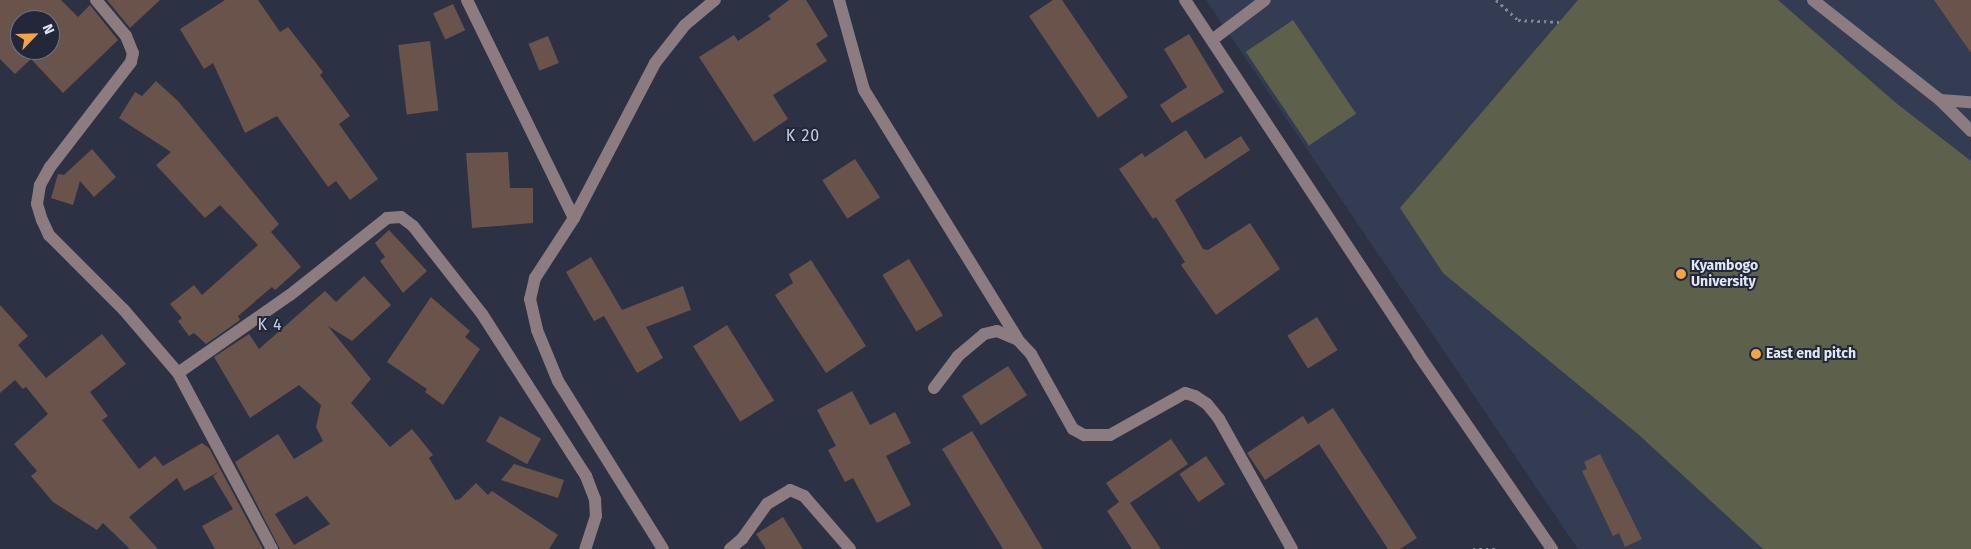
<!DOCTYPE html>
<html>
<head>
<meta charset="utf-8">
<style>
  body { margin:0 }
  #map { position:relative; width:1971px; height:549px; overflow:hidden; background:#2c3244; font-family:"Fira Sans",sans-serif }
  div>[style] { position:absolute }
  .built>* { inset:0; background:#343c54 }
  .green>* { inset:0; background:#5d604a; transform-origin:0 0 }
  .building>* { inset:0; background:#6a534b; transform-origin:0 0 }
  .path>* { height:3px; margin-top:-1.5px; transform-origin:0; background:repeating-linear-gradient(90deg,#818695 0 2.5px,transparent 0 6.5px) }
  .minor>* { height:12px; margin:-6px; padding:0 6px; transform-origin:6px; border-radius:6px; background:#8c7b7f }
  .dots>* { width:14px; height:14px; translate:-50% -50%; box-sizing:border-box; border:2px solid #22283a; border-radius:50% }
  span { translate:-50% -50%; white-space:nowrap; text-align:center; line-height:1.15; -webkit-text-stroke:4px #22283a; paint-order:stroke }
  .poi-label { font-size:14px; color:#e2e6f2; font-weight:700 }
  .left { translate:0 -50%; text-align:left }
  .quarter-label { font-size:16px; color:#c6cfe6; letter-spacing:1px }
  .north { position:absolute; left:10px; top:10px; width:50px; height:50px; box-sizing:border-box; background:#22283a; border:1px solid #6f7484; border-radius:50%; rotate:66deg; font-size:14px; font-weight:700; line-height:20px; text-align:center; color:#e2e6f2 }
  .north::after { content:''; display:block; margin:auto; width:18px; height:22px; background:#f7a149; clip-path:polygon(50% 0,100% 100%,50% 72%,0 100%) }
</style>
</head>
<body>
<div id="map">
  <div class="built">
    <div style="clip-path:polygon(1206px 0,1971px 0,1971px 549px,1578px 549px)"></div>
  </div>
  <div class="green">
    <div style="clip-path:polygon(1578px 0,1778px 0,1896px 103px,1971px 161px,1971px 549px,1763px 549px,1638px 434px,1443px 273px,1400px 208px)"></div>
    <div style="left:1293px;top:20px;width:113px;height:57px;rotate:56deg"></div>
  </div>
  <div class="building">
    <div style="clip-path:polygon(evenodd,0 0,61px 0,78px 17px,90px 5px,118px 40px,63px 93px,31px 59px,15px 74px,0 59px,0 0,20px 20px,50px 20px,50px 50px,20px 50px,20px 20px)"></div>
    <div style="clip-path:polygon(107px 0,160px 0,130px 28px)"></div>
    <div style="clip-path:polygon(225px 0,258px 0,280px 32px,288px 27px,323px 72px,320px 75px,350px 116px,339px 124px,378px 179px,350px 200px,336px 181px,328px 187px,277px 116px,245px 133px,213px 63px,204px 69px,180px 29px)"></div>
    <div style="clip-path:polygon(789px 0,806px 0,828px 36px,816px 44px,827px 61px,773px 95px,788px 119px,754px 142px,699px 57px,734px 35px,738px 41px,771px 19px,768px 16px)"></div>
    <div style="clip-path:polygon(1053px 0,1062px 0,1128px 97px,1098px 118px,1029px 16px)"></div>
    <div style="clip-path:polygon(1934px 0,1971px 0,1971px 53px)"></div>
    <div style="left:453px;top:4px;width:29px;height:22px;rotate:65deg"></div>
    <div style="clip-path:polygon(1189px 34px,1224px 92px,1172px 123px,1160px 105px,1187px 87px,1164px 49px)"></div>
    <div style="left:548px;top:36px;width:29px;height:21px;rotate:68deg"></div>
    <div style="left:430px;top:41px;width:70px;height:32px;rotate:83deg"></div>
    <div style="clip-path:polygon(156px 81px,178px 101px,279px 224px,271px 232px,301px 267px,275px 290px,272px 287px,238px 316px,240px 320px,206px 344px,194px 333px,189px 336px,178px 321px,182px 318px,170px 304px,194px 285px,202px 295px,258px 245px,220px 205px,205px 218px,156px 165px,171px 152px,119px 118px,135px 92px,142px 96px)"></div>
    <div style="clip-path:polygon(1186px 130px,1205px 159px,1241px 136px,1250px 150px,1175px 200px,1203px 249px,1208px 250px,1250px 223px,1280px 269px,1216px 315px,1181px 265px,1185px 262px,1156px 217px,1153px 219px,1119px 169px,1142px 153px,1145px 157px)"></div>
    <div style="clip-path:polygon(92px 149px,116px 177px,94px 197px,80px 181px,73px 205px,51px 198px,58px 174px,64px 175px)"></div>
    <div style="clip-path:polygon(508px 152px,510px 188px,533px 188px,533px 223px,472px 228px,466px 153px)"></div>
    <div style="left:855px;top:159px;width:46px;height:39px;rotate:57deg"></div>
    <div style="clip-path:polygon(389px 230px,427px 271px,403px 293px,380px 261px,385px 257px,375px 243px)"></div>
    <div style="clip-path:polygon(591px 257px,622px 310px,683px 286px,691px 310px,646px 327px,663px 358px,637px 373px,604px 316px,594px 321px,566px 272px)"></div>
    <div style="left:909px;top:259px;width:66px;height:31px;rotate:59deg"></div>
    <div style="clip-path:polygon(811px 260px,866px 346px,826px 373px,775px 295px,793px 283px,789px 274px)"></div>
    <div style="clip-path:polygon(evenodd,364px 276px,391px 305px,352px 341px,328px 326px,371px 379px,351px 403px,390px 447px,412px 429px,433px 455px,429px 458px,455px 500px,460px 499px,476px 483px,488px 495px,492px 491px,558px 535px,549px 549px,280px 549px,235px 462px,278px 434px,294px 459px,323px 441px,316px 427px,321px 405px,299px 385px,250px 418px,214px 357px,249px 334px,259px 349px,325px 291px,336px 302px,364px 276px,307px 496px,330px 524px,294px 545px,275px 514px,307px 496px)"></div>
    <div style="clip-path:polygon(431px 297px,470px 331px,465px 337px,480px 349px,443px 405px,425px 392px,427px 389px,387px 362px)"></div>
    <div style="clip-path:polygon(0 305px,28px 336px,18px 345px,46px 378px,102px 334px,126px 364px,90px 392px,108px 416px,102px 420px,139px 469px,155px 456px,163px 466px,202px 443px,209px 448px,263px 549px,215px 549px,202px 526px,233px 509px,213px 476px,220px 471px,184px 491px,177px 478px,129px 517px,158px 549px,130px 549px,103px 523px,97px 530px,53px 502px,31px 476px,37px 471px,14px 444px,48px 414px,26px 387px,23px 389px,15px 380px,0 393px)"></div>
    <div style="left:1317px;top:317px;width:39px;height:35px;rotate:58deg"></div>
    <div style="left:727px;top:325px;width:89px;height:40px;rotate:58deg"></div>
    <div style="left:1008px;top:366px;width:35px;height:55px;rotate:57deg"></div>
    <div style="clip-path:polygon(852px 391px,870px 425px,895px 412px,911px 443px,886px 456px,911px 505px,877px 523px,853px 478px,845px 482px,828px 450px,836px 446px,817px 410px)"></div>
    <div style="clip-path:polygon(1333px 408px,1417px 538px,1400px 549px,1388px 549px,1319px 444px,1265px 480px,1247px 453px,1303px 416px,1308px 424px)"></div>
    <div style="left:500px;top:416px;width:47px;height:29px;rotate:29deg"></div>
    <div style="clip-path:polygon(972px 431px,1043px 549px,1003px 549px,942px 449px)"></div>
    <div style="clip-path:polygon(1171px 439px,1188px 464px,1130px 503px,1161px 549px,1132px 549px,1107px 511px,1119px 502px,1106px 483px)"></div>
    <div style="clip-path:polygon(1600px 454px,1642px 539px,1625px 547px,1619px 533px,1613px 536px,1582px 471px,1587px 469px,1584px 462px)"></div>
    <div style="left:1206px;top:456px;width:34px;height:32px;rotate:56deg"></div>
    <div style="clip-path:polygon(514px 464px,564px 480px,558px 498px,501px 480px)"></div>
    <div style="clip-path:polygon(783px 517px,803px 549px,766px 549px,756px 534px)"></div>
  </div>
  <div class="path">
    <div style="left:1496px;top:0;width:30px;rotate:42deg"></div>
    <div style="left:1518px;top:20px;width:42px;rotate:2.7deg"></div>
    <div style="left:1473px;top:549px;width:23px"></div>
  </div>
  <div class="minor">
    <div style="left:96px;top:0;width:47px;rotate:50.2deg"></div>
    <div style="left:126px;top:36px;width:18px;rotate:68deg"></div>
    <div style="left:133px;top:53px;width:9px;rotate:103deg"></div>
    <div style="left:131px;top:62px;width:133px;rotate:127.6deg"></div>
    <div style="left:50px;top:167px;width:21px;rotate:119deg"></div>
    <div style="left:40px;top:185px;width:19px;rotate:99deg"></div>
    <div style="left:37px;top:204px;width:17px;rotate:73deg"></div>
    <div style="left:42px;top:220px;width:17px;rotate:65deg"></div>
    <div style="left:49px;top:235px;width:106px;rotate:45deg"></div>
    <div style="left:124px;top:310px;width:83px;rotate:49.4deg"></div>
    <div style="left:178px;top:373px;width:200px;rotate:61.9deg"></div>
    <div style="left:467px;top:0;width:243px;rotate:63.9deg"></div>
    <div style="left:574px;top:218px;width:72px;rotate:123deg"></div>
    <div style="left:535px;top:278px;width:22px;rotate:103deg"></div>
    <div style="left:530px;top:299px;width:32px;rotate:77deg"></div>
    <div style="left:537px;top:330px;width:55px;rotate:67.6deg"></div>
    <div style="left:558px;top:381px;width:198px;rotate:58deg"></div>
    <div style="left:839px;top:0;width:93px;rotate:74.5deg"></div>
    <div style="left:864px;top:90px;width:291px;rotate:58.3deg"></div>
    <div style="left:1185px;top:0;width:424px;rotate:56.6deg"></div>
    <div style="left:1418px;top:354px;width:237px;rotate:55.5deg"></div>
    <div style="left:1813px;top:0;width:162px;rotate:38.2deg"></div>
    <div style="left:1940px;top:100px;width:31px;rotate:4deg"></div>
    <div style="left:1212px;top:40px;width:66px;rotate:-37deg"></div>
    <div style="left:1940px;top:100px;width:44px;rotate:45deg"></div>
    <div style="left:574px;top:218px;width:175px;rotate:-62.4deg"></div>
    <div style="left:655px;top:63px;width:48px;rotate:-51.7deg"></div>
    <div style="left:685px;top:25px;width:39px;rotate:-40deg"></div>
    <div style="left:178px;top:373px;width:136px;rotate:-34.9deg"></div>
    <div style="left:290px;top:295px;width:124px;rotate:-38.4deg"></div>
    <div style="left:387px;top:218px;width:14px;rotate:-4deg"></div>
    <div style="left:401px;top:217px;width:15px;rotate:37deg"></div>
    <div style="left:413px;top:226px;width:112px;rotate:51.9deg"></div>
    <div style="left:482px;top:314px;width:193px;rotate:57.3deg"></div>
    <div style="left:586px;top:476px;width:25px;rotate:69deg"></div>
    <div style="left:595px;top:499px;width:17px;rotate:87deg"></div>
    <div style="left:596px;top:516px;width:35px;rotate:108deg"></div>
    <div style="left:934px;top:388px;width:40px;rotate:-53deg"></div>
    <div style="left:958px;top:356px;width:34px;rotate:-40deg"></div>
    <div style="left:984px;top:334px;width:13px;rotate:-13deg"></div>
    <div style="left:997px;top:331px;width:23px;rotate:23deg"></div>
    <div style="left:1018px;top:340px;width:19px;rotate:47deg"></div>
    <div style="left:1031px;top:354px;width:86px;rotate:60.8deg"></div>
    <div style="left:1073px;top:429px;width:13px;rotate:29deg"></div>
    <div style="left:1084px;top:435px;width:26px"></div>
    <div style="left:1110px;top:435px;width:86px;rotate:-29.2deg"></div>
    <div style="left:1185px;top:393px;width:10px;rotate:17deg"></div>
    <div style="left:1195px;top:396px;width:14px;rotate:34deg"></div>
    <div style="left:1207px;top:404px;width:19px;rotate:51deg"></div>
    <div style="left:1219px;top:419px;width:149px;rotate:60.7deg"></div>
    <div style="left:730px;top:549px;width:16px;rotate:-40deg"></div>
    <div style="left:742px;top:539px;width:43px;rotate:-54.5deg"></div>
    <div style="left:767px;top:504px;width:27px;rotate:-31deg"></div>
    <div style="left:790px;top:490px;width:15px;rotate:23deg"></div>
    <div style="left:804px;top:496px;width:70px;rotate:49deg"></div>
  </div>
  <div class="dots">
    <div style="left:1681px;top:274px;background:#f7a149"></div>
    <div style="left:1756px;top:354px;background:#f7a149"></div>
  </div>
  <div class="poi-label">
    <span class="left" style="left:1691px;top:274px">Kyambogo<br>University</span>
    <span class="left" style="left:1766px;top:354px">East end pitch</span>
  </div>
  <div class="quarter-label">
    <span style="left:803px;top:136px">K 20</span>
    <span style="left:270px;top:325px">K 4</span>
  </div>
  <div class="north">N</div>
</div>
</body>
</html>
